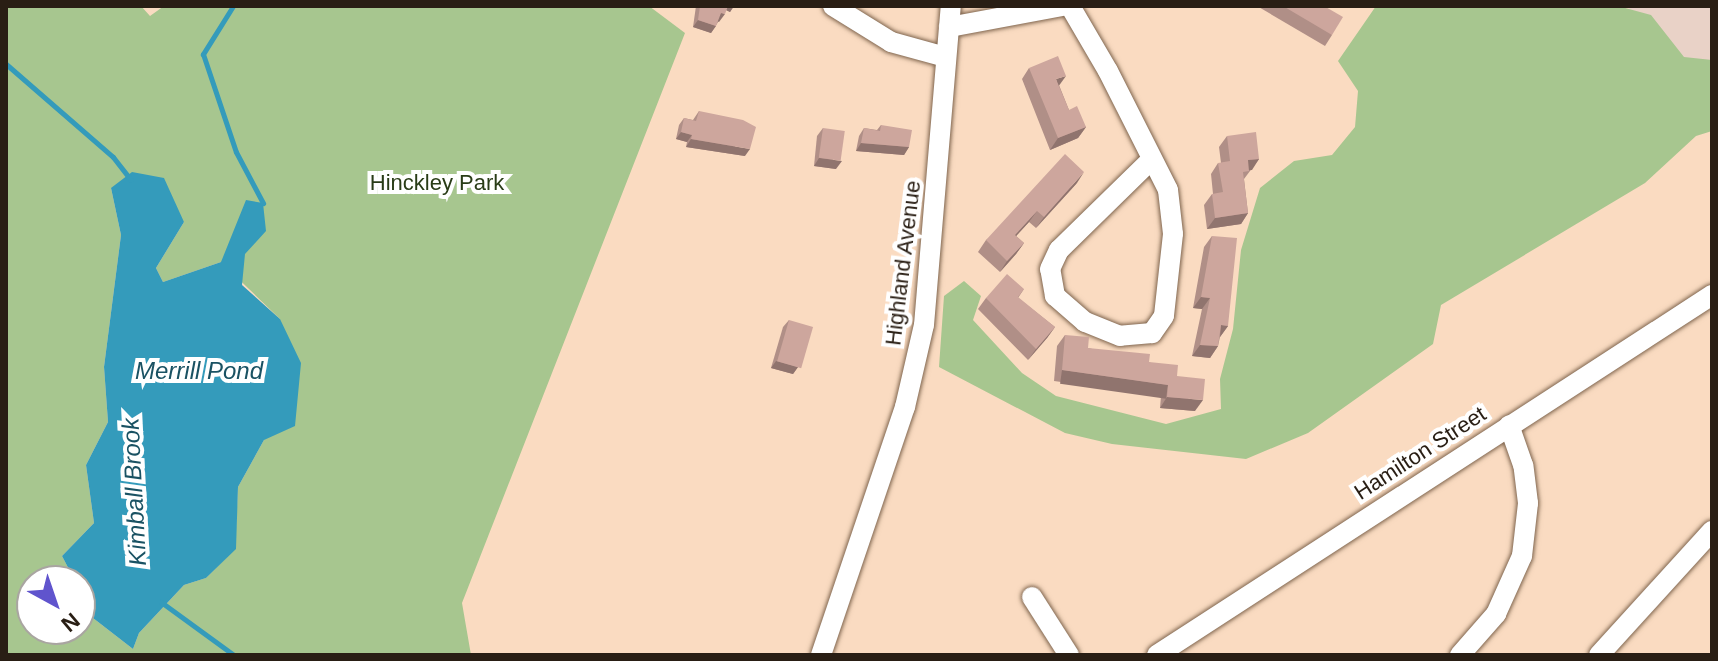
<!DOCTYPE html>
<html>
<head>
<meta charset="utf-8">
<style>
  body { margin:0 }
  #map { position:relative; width:1718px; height:661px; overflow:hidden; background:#fadbc1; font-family:Helvetica,sans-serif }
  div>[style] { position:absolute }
  .industrial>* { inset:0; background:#e9d2c7 }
  .green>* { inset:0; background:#a7c68f }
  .water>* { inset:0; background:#349bbb }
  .stream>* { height:5px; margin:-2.5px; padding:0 2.5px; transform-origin:2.5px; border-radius:2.5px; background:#349bbb }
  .roads { filter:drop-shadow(0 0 2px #7f654e) drop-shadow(0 0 2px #7f654e) }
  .minor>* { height:20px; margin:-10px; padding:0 10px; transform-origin:10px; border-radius:10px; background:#fff }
  .wall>* { inset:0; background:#b08f87 }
  .shaded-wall>* { inset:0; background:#90746e; transform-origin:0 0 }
  .building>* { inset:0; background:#cda69d; transform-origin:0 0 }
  span { translate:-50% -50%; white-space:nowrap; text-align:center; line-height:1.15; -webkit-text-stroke:8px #fff; paint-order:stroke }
  .park-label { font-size:22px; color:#293c17 }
  .street-label { font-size:22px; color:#291e14 }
  .water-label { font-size:24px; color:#1a5263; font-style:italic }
  .frame { position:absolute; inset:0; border:8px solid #291e14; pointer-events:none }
  .north { position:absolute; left:16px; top:565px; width:80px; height:80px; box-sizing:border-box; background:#fff; border:2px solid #a9a5a1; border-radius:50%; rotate:140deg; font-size:22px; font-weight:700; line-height:32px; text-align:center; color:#291e14 }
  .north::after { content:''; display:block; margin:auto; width:28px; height:36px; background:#6054cd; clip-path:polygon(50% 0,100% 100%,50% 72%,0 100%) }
</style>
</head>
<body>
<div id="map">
  <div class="industrial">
    <div style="clip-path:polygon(1627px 6px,1712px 6px,1712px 110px,1704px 116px)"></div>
  </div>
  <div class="green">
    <div style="clip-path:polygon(evenodd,6px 6px,141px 6px,150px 16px,164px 6px,649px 6px,685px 33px,462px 603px,471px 655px,6px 655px,6px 6px,111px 188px,184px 222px,156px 268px,163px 282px,221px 262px,280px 319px,264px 440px,238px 487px,235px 549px,206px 578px,184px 585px,139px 633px,133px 649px,93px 618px,80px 591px,80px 629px,32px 629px,32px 581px,75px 581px,62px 556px,94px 523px,86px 465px,108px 422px,104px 367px,121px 235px,111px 188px)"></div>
    <div style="clip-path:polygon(1376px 6px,1618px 6px,1651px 15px,1684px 57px,1712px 60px,1712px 131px,1696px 136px,1645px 183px,1441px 305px,1433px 344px,1308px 433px,1246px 459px,1112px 444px,1065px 433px,939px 367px,944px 296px,964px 281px,981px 296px,973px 320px,1022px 373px,1056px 396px,1166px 424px,1221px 409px,1220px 379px,1233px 329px,1241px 250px,1260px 188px,1294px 161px,1332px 155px,1355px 127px,1358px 91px,1338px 61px)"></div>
  </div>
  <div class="water">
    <div style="clip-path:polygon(132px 172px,164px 178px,184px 222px,156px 268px,163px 282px,221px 262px,246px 200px,263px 203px,266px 231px,245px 254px,242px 285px,280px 319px,301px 363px,295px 426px,264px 440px,238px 487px,236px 549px,206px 578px,184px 585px,139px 633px,133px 649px,93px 618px,80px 581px,75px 581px,62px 556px,94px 523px,86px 465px,108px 422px,104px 367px,121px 235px,111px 188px)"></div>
  </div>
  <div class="stream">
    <div style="left:233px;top:6px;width:57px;rotate:122deg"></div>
    <div style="left:203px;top:54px;width:103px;rotate:71.4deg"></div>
    <div style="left:236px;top:152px;width:58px;rotate:62.1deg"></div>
    <div style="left:6px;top:64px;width:142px;rotate:41deg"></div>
    <div style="left:113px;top:157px;width:29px;rotate:52deg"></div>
    <div style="left:161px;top:602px;width:90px;rotate:36deg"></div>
  </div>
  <div class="roads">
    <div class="minor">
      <div style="left:833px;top:6px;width:68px;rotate:31.8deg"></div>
      <div style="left:891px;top:42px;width:57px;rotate:15.3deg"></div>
      <div style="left:1070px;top:6px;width:75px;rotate:59.7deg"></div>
      <div style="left:1108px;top:71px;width:133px;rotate:63.2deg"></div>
      <div style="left:1168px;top:190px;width:44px;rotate:83.5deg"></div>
      <div style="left:1173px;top:234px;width:82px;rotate:96.3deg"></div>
      <div style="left:1164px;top:316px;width:21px;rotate:125deg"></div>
      <div style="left:1152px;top:333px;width:32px;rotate:175deg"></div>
      <div style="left:1120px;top:336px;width:38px;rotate:-158deg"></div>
      <div style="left:1085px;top:322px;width:40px;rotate:-139deg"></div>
      <div style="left:1055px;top:296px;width:27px;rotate:-100deg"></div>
      <div style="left:1050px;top:269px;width:21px;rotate:-65deg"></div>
      <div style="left:1059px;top:250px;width:130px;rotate:-44.4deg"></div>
      <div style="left:949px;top:27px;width:115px;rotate:-10.5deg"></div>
      <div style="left:1032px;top:597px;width:69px;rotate:57.5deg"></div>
      <div style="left:821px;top:655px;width:262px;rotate:-71.3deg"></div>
      <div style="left:905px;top:407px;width:84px;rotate:-77deg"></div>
      <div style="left:924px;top:325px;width:320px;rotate:-85.2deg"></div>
      <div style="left:1157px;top:655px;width:662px;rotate:-32.97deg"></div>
      <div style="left:1460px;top:655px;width:55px;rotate:-48.7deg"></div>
      <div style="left:1496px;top:614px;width:64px;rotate:-65.9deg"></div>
      <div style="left:1522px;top:556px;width:53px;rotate:-83.5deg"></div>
      <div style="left:1528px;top:503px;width:38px;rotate:-97deg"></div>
      <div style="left:1523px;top:465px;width:42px;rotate:-109.3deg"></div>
      <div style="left:1599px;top:655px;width:168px;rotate:-47.7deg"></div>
    </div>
  </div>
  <div class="wall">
    <div style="clip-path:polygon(696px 6px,734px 6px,730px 12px,726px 10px,711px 33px,693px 27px)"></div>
    <div style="clip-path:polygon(1257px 6px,1324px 6px,1332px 35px,1325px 46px)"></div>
    <div style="clip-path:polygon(1029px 68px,1059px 85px,1069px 110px,1086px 127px,1078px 138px,1050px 150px,1022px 79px)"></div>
    <div style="clip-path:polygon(699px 111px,745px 156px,686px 147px,687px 142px,676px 139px,679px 125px,684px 118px,693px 120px)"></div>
    <div style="clip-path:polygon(881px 125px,909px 147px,904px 155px,856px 151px,859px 136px,864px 128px,877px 130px)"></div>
    <div style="clip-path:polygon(823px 128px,836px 169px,814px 166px,817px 136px)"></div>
    <div style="clip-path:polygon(1227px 136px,1259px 159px,1244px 179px,1248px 213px,1241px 224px,1207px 229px,1204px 205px,1212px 194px,1213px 194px,1211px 174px,1218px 163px,1221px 163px,1219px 147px)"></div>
    <div style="clip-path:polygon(1077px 183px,1036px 228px,1029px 222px,1016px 236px,1024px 243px,1016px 254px,1000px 272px,978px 252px,986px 240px)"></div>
    <div style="clip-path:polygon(1212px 236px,1228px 326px,1220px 337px,1218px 346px,1210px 358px,1192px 356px,1202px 309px,1193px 308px,1204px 247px)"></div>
    <div style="clip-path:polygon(1024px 289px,1018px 298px,1055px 327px,1047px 338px,1028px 360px,978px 309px,986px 298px)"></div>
    <div style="clip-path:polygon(789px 320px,798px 367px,793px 374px,771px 368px,783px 327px)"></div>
    <div style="clip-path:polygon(1065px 335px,1088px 348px,1149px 362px,1177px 376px,1195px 411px,1160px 408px,1161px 396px,1054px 381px,1057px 346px)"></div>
  </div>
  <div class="shaded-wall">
    <div style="clip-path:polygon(726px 6px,734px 6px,730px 12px,724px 9px)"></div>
    <div style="clip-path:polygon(721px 13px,725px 14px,719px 22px,715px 20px)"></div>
    <div style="clip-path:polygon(698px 20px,716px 26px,711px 33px,693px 27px)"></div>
    <div style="clip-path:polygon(1066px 76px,1058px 87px,1056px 79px)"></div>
    <div style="clip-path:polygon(1086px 127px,1078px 138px,1050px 150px,1058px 138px)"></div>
    <div style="clip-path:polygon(681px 132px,692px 135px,687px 142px,676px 139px)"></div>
    <div style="clip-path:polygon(691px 139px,750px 149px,745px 156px,686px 147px)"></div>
    <div style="clip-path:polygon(861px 143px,909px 147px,904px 155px,856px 151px)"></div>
    <div style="clip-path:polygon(819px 158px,842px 161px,836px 169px,814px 166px)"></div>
    <div style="clip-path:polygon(1259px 159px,1252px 170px,1240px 171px,1248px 160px)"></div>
    <div style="clip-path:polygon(1084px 172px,1077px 183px,1036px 228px,1044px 217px)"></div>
    <div style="clip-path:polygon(1037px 211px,1029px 222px,1007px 246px,1015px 235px)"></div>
    <div style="clip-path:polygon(1248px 213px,1241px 224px,1207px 229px,1215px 218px)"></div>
    <div style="clip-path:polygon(1024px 243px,1016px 254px,1000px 272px,1007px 261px)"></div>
    <div style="clip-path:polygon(1201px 297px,1210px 298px,1202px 309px,1193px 308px)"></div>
    <div style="clip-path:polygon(1221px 325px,1228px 326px,1220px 337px)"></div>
    <div style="clip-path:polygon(1055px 327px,1047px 338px,1028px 360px,1036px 349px)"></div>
    <div style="clip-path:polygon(1200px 345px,1218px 346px,1210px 358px,1192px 356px)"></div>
    <div style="clip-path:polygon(776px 361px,798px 367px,793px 374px,771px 368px)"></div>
    <div style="left:1062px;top:370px;width:107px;height:14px;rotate:8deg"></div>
    <div style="clip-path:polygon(1167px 397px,1203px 400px,1195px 411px,1160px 408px)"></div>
  </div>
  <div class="building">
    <div style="clip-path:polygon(700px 6px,728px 6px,725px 14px,721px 13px,716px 26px,698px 20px)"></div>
    <div style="clip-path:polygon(1283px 6px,1324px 6px,1343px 17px,1332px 35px)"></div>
    <div style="clip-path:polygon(1058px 56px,1066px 76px,1056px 79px,1069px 110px,1077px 106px,1086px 127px,1058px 138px,1029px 68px)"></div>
    <div style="clip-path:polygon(699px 111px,743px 120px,756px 127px,750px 149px,691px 139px,692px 135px,681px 132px,684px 118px,696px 121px)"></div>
    <div style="clip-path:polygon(881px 125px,912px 130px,909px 147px,861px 143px,864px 128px,880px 131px)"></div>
    <div style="left:823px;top:128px;width:22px;height:30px;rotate:8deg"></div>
    <div style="clip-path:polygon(1256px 132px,1259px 159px,1248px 160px,1249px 171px,1243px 172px,1248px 213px,1215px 218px,1212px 194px,1223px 192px,1218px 163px,1230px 161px,1227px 136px)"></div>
    <div style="clip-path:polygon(1065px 154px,1084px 172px,1044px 217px,1037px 211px,1015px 235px,1024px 243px,1007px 261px,986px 240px)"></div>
    <div style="clip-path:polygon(1212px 236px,1237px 238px,1228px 326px,1221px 325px,1218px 346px,1200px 345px,1210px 298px,1201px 297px)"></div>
    <div style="clip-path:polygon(1007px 274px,1024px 289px,1018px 297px,1055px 327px,1036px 349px,986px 298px)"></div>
    <div style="left:789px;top:320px;width:25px;height:43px;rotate:16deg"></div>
    <div style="clip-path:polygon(1065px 335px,1089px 337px,1088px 348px,1150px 354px,1149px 362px,1178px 365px,1177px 376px,1205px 379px,1203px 400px,1167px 397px,1168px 385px,1062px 370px)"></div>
  </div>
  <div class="park-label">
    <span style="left:437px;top:183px">Hinckley Park</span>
  </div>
  <div class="street-label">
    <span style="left:903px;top:263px;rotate:-83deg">Highland Avenue</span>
    <span style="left:1420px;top:453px;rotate:-33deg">Hamilton Street</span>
  </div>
  <div class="water-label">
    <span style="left:199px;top:371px">Merrill Pond</span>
    <span style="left:134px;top:492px;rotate:-93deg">Kimball Brook</span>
  </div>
  <div class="frame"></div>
  <div class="north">N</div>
</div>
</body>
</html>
